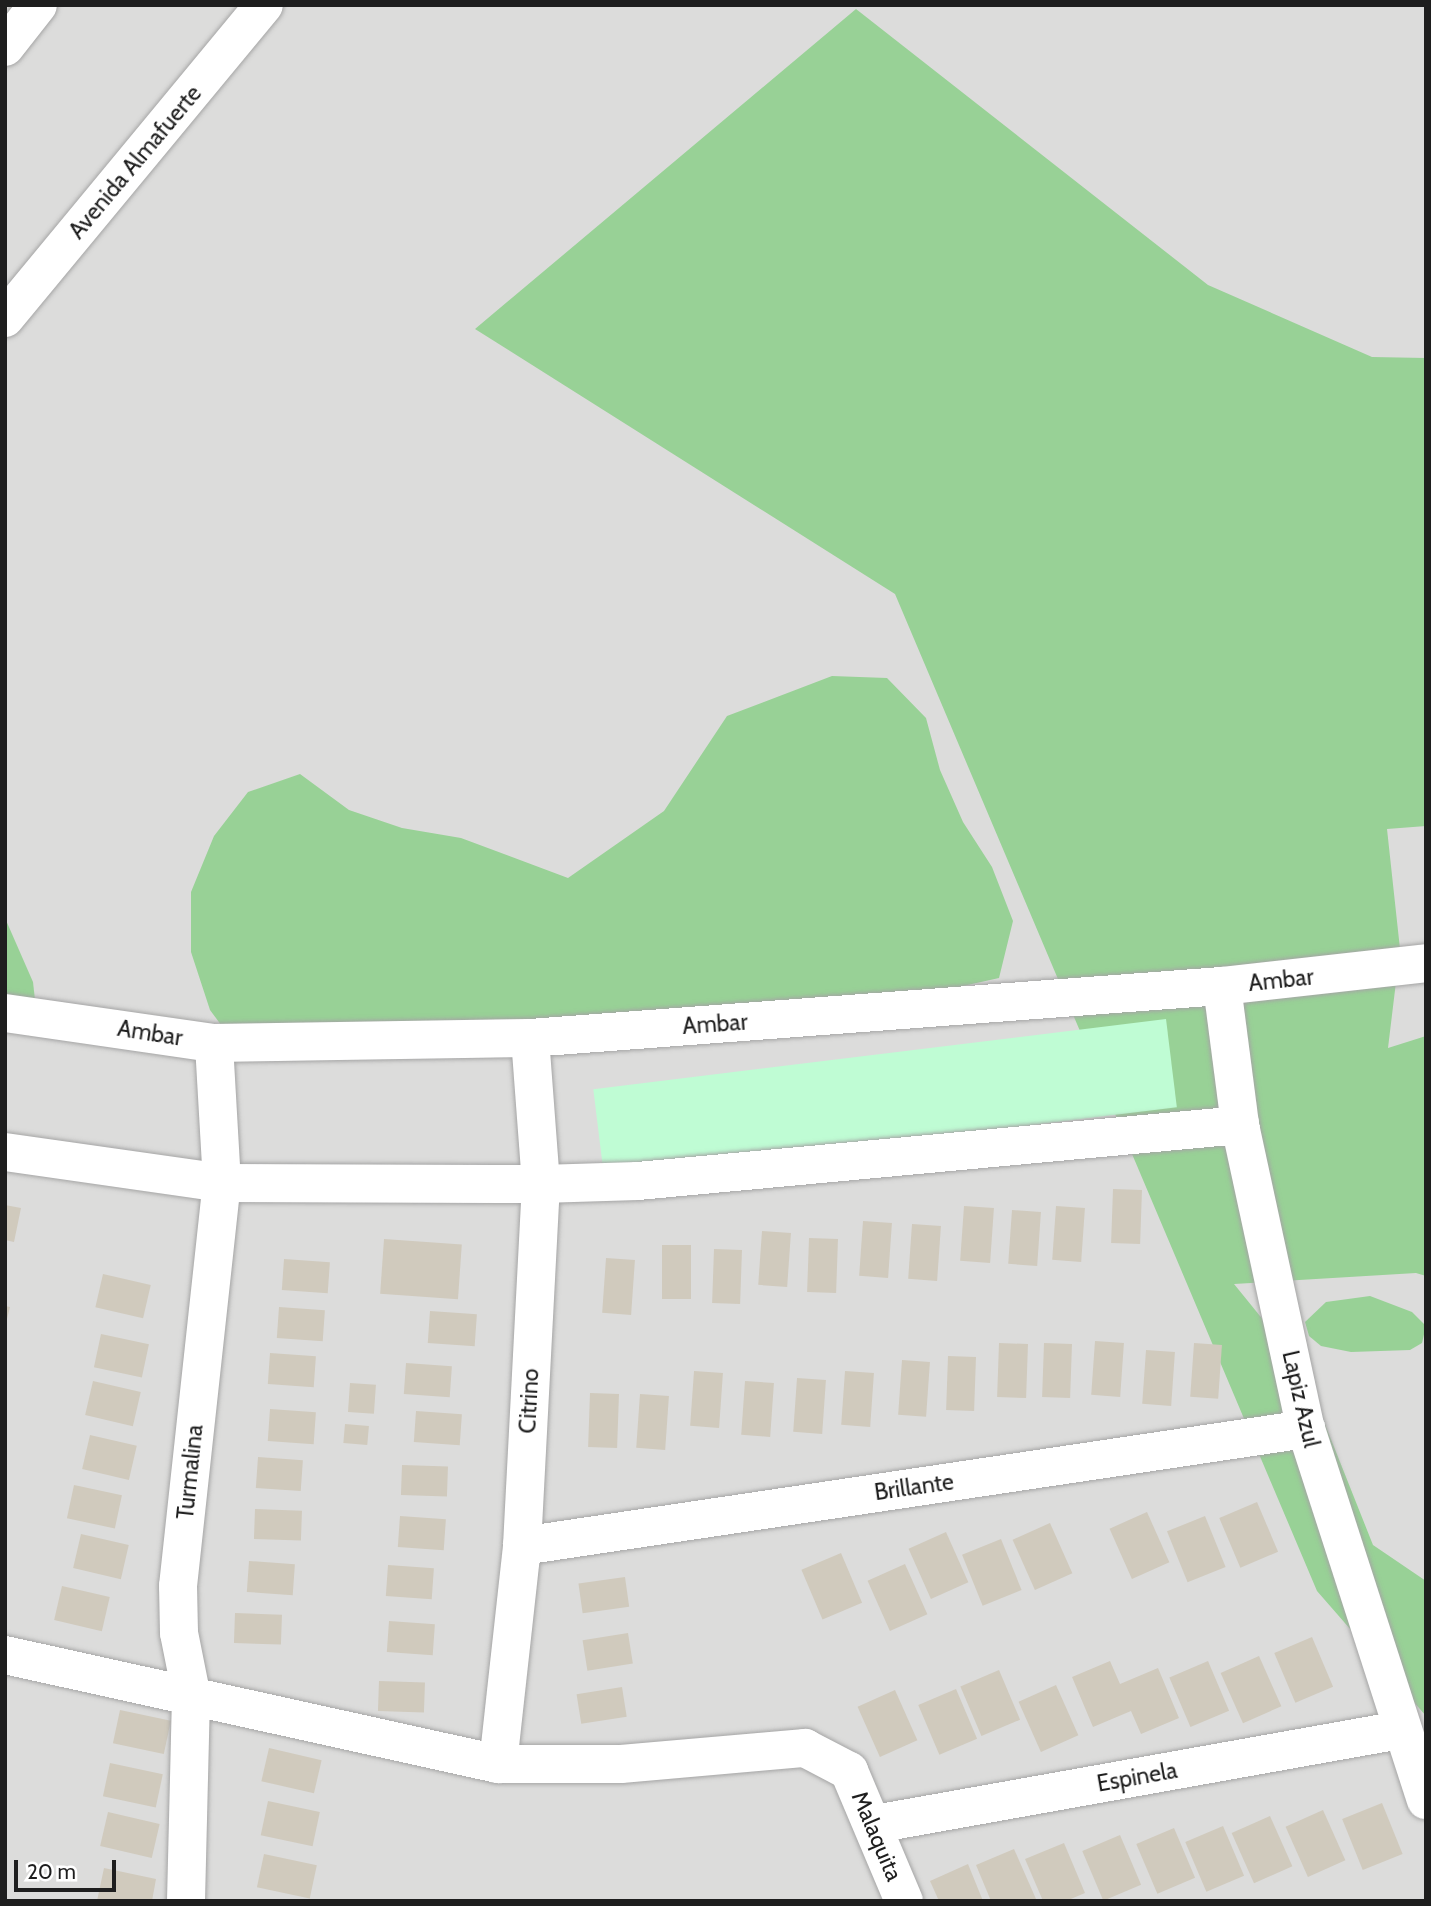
<!DOCTYPE html>
<html>
<head>
<meta charset="utf-8">
<style>
  body { margin:0 }
  #map { position:relative; width:1431px; height:1906px; overflow:hidden; background:#f0efe4; font-family:Cabin,sans-serif }
  div>[style] { position:absolute }
  .residential>* { inset:0; background:#dcdcdb; transform-origin:0 0 }
  .forest>* { inset:0; background:#98d196 }
  .park>* { inset:0; background:#bffcd4; transform-origin:0 0 }
  .building>* { inset:0; background:#d0cabd; transform-origin:0 0 }
  .roads { filter:drop-shadow(0 0 2px #a5a5a5) drop-shadow(0 0 2px #a5a5a5) }
  .minor>* { height:38px; margin:-19px; padding:0 19px; transform-origin:19px; border-radius:19px; background:#fff }
  span { translate:-50% -50%; white-space:nowrap; text-align:center; line-height:1.15; -webkit-text-stroke:7px #fff; paint-order:stroke }
  .street-label { font-size:23px; color:#1e1e1e }
  .frame { position:absolute; inset:0; border:7px solid #1e1e1e; pointer-events:none }
  .scale { position:absolute; left:14px; top:1860px; width:102px; height:32px; box-sizing:border-box; border:4px solid #1e1e1e; border-top:0; padding-left:9px; font-size:21px; line-height:24px; white-space:nowrap; color:#1e1e1e; -webkit-text-stroke:5px #fff; paint-order:stroke }
</style>
</head>
<body>
<div id="map">
  <div class="residential">
    <div style="left:5px;top:5px;width:1421px;height:1896px"></div>
  </div>
  <div class="forest">
    <div style="clip-path:polygon(856px 9px,1208px 285px,1372px 357px,1426px 358px,1426px 826px,1387px 829px,1400px 949px,1388px 1048px,1426px 1036px,1426px 1276px,1416px 1273px,1234px 1284px,1303px 1369px,1373px 1545px,1426px 1581px,1426px 1716px,1317px 1591px,895px 594px,475px 329px)"></div>
    <div style="clip-path:polygon(832px 676px,887px 678px,926px 718px,940px 770px,963px 822px,992px 867px,1013px 921px,999px 978px,945px 990px,247px 1060px,210px 1010px,191px 952px,191px 892px,214px 836px,248px 792px,300px 774px,349px 810px,402px 828px,461px 838px,568px 878px,664px 811px,727px 716px)"></div>
    <div style="clip-path:polygon(5px 918px,33px 982px,36px 1009px,29px 1036px,5px 1019px)"></div>
    <div style="clip-path:polygon(1370px 1296px,1412px 1312px,1426px 1326px,1422px 1343px,1410px 1350px,1351px 1352px,1321px 1346px,1309px 1336px,1305px 1322px,1326px 1302px)"></div>
  </div>
  <div class="park">
    <div style="left:1166px;top:1019px;width:89px;height:577px;rotate:83deg"></div>
  </div>
  <div class="building">
    <div style="left:1113px;top:1189px;width:29px;height:54px;rotate:2deg"></div>
    <div style="clip-path:polygon(5px 1205px,21px 1208px,14px 1242px,5px 1240px)"></div>
    <div style="left:964px;top:1206px;width:30px;height:55px;rotate:4deg"></div>
    <div style="left:1056px;top:1206px;width:29px;height:54px;rotate:4deg"></div>
    <div style="left:1012px;top:1210px;width:29px;height:54px;rotate:4deg"></div>
    <div style="left:863px;top:1221px;width:29px;height:55px;rotate:4deg"></div>
    <div style="left:912px;top:1224px;width:29px;height:55px;rotate:4deg"></div>
    <div style="left:762px;top:1231px;width:29px;height:54px;rotate:4deg"></div>
    <div style="left:809px;top:1238px;width:29px;height:54px;rotate:2deg"></div>
    <div style="left:384px;top:1239px;width:78px;height:55px;rotate:4deg"></div>
    <div style="left:662px;top:1245px;width:29px;height:54px"></div>
    <div style="left:714px;top:1249px;width:28px;height:54px;rotate:2deg"></div>
    <div style="left:606px;top:1258px;width:29px;height:55px;rotate:4deg"></div>
    <div style="left:284px;top:1259px;width:46px;height:31px;rotate:4deg"></div>
    <div style="left:103px;top:1274px;width:49px;height:34px;rotate:13deg"></div>
    <div style="clip-path:polygon(5px 1306px,10px 1307px,6px 1323px,5px 1323px)"></div>
    <div style="left:279px;top:1307px;width:46px;height:31px;rotate:4deg"></div>
    <div style="left:430px;top:1311px;width:47px;height:32px;rotate:4deg"></div>
    <div style="left:101px;top:1334px;width:49px;height:34px;rotate:12deg"></div>
    <div style="left:1095px;top:1341px;width:29px;height:54px;rotate:4deg"></div>
    <div style="left:999px;top:1343px;width:29px;height:54px;rotate:2deg"></div>
    <div style="left:1044px;top:1343px;width:28px;height:54px;rotate:2deg"></div>
    <div style="left:1194px;top:1343px;width:28px;height:54px;rotate:4deg"></div>
    <div style="left:1146px;top:1350px;width:29px;height:54px;rotate:4deg"></div>
    <div style="left:270px;top:1353px;width:46px;height:31px;rotate:4deg"></div>
    <div style="left:948px;top:1356px;width:28px;height:54px;rotate:2deg"></div>
    <div style="left:902px;top:1360px;width:28px;height:55px;rotate:4deg"></div>
    <div style="left:406px;top:1363px;width:46px;height:31px;rotate:4deg"></div>
    <div style="left:694px;top:1371px;width:29px;height:55px;rotate:4deg"></div>
    <div style="left:845px;top:1371px;width:29px;height:54px;rotate:4deg"></div>
    <div style="left:797px;top:1378px;width:29px;height:54px;rotate:4deg"></div>
    <div style="left:93px;top:1381px;width:49px;height:35px;rotate:13deg"></div>
    <div style="left:745px;top:1381px;width:29px;height:54px;rotate:4deg"></div>
    <div style="left:350px;top:1383px;width:26px;height:29px;rotate:4deg"></div>
    <div style="left:590px;top:1393px;width:29px;height:54px;rotate:2deg"></div>
    <div style="left:640px;top:1394px;width:29px;height:54px;rotate:4deg"></div>
    <div style="left:270px;top:1409px;width:46px;height:32px;rotate:4deg"></div>
    <div style="left:416px;top:1411px;width:46px;height:31px;rotate:4deg"></div>
    <div style="left:345px;top:1424px;width:24px;height:19px;rotate:5deg"></div>
    <div style="left:90px;top:1435px;width:48px;height:35px;rotate:13deg"></div>
    <div style="left:258px;top:1457px;width:45px;height:31px;rotate:4deg"></div>
    <div style="left:402px;top:1465px;width:46px;height:30px;rotate:2deg"></div>
    <div style="left:74px;top:1485px;width:49px;height:34px;rotate:12deg"></div>
    <div style="left:1257px;top:1502px;width:54px;height:41px;rotate:67deg"></div>
    <div style="left:255px;top:1509px;width:47px;height:30px;rotate:2deg"></div>
    <div style="left:1147px;top:1512px;width:55px;height:41px;rotate:66deg"></div>
    <div style="left:400px;top:1516px;width:46px;height:31px;rotate:4deg"></div>
    <div style="left:1205px;top:1516px;width:55px;height:41px;rotate:68deg"></div>
    <div style="left:1050px;top:1523px;width:55px;height:41px;rotate:66deg"></div>
    <div style="left:946px;top:1532px;width:55px;height:41px;rotate:66deg"></div>
    <div style="left:81px;top:1534px;width:49px;height:35px;rotate:13deg"></div>
    <div style="left:1001px;top:1539px;width:55px;height:42px;rotate:68deg"></div>
    <div style="left:841px;top:1553px;width:54px;height:43px;rotate:67deg"></div>
    <div style="left:249px;top:1561px;width:46px;height:31px;rotate:4deg"></div>
    <div style="left:905px;top:1564px;width:55px;height:41px;rotate:66deg"></div>
    <div style="left:388px;top:1565px;width:46px;height:31px;rotate:4deg"></div>
    <div style="left:625px;top:1577px;width:30px;height:47px;rotate:82deg"></div>
    <div style="left:62px;top:1586px;width:49px;height:35px;rotate:13deg"></div>
    <div style="left:235px;top:1613px;width:47px;height:30px;rotate:2deg"></div>
    <div style="left:389px;top:1621px;width:46px;height:31px;rotate:4deg"></div>
    <div style="left:628px;top:1633px;width:31px;height:46px;rotate:81deg"></div>
    <div style="left:1312px;top:1637px;width:54px;height:41px;rotate:67deg"></div>
    <div style="left:1259px;top:1656px;width:55px;height:42px;rotate:66deg"></div>
    <div style="clip-path:polygon(1110px 1661px,1120px 1684px,1158px 1668px,1179px 1718px,1141px 1734px,1131px 1711px,1093px 1727px,1072px 1677px)"></div>
    <div style="left:1208px;top:1661px;width:54px;height:42px;rotate:67deg"></div>
    <div style="left:999px;top:1670px;width:54px;height:42px;rotate:67deg"></div>
    <div style="left:379px;top:1681px;width:46px;height:30px;rotate:2deg"></div>
    <div style="left:1056px;top:1685px;width:55px;height:41px;rotate:66deg"></div>
    <div style="left:622px;top:1687px;width:30px;height:46px;rotate:81deg"></div>
    <div style="left:956px;top:1689px;width:54px;height:41px;rotate:67deg"></div>
    <div style="left:895px;top:1690px;width:55px;height:41px;rotate:66deg"></div>
    <div style="left:120px;top:1710px;width:52px;height:34px;rotate:12deg"></div>
    <div style="left:269px;top:1748px;width:54px;height:34px;rotate:13deg"></div>
    <div style="left:110px;top:1763px;width:54px;height:34px;rotate:12deg"></div>
    <div style="left:268px;top:1801px;width:53px;height:35px;rotate:12deg"></div>
    <div style="left:1382px;top:1803px;width:55px;height:43px;rotate:68deg"></div>
    <div style="left:1323px;top:1810px;width:55px;height:41px;rotate:66deg"></div>
    <div style="left:108px;top:1812px;width:53px;height:35px;rotate:13deg"></div>
    <div style="left:1270px;top:1816px;width:55px;height:42px;rotate:66deg"></div>
    <div style="left:1223px;top:1826px;width:54px;height:41px;rotate:67deg"></div>
    <div style="left:1174px;top:1828px;width:54px;height:41px;rotate:67deg"></div>
    <div style="left:1120px;top:1835px;width:54px;height:41px;rotate:67deg"></div>
    <div style="clip-path:polygon(1064px 1843px,1085px 1893px,1066px 1901px,1043px 1901px,1025px 1859px)"></div>
    <div style="clip-path:polygon(1014px 1849px,1036px 1899px,991px 1901px,976px 1865px)"></div>
    <div style="left:264px;top:1854px;width:54px;height:34px;rotate:12deg"></div>
    <div style="clip-path:polygon(968px 1864px,983px 1901px,939px 1901px,930px 1881px)"></div>
    <div style="clip-path:polygon(104px 1868px,156px 1879px,152px 1901px,97px 1901px)"></div>
  </div>
  <div class="roads">
    <div class="minor">
      <div style="left:5px;top:47px;width:53px;rotate:-51.8deg"></div>
      <div style="left:5px;top:318px;width:406px;rotate:-50.4deg"></div>
      <div style="left:1222px;top:986px;width:140px;rotate:82.6deg"></div>
      <div style="left:1240px;top:1125px;width:311px;rotate:77.8deg"></div>
      <div style="left:1306px;top:1429px;width:390px;rotate:72.1deg"></div>
      <div style="left:5px;top:1013px;width:211px;rotate:8.2deg"></div>
      <div style="left:214px;top:1043px;width:316px;rotate:-0.9deg"></div>
      <div style="left:530px;top:1038px;width:694px;rotate:-4.3deg"></div>
      <div style="left:1222px;top:986px;width:205px;rotate:-6.4deg"></div>
      <div style="left:5px;top:1152px;width:219px;rotate:8.1deg"></div>
      <div style="left:222px;top:1183px;width:319px;rotate:0.2deg"></div>
      <div style="left:541px;top:1184px;width:97px;rotate:-1.8deg"></div>
      <div style="left:638px;top:1181px;width:605px;rotate:-5.31deg"></div>
      <div style="left:522px;top:1546px;width:793px;rotate:-8.49deg"></div>
      <div style="left:5px;top:1655px;width:505px;rotate:12.47deg"></div>
      <div style="left:498px;top:1764px;width:123px"></div>
      <div style="left:621px;top:1764px;width:185px;rotate:-5deg"></div>
      <div style="left:805px;top:1748px;width:50px;rotate:27.6deg"></div>
      <div style="left:849px;top:1771px;width:141px;rotate:67.1deg"></div>
      <div style="left:498px;top:1764px;width:219px;rotate:-83.7deg"></div>
      <div style="left:522px;top:1546px;width:362px;rotate:-87deg"></div>
      <div style="left:541px;top:1184px;width:146px;rotate:-94.3deg"></div>
      <div style="left:875px;top:1824px;width:533px;rotate:-10.15deg"></div>
      <div style="left:186px;top:1901px;width:208px;rotate:-88.6deg"></div>
      <div style="left:191px;top:1693px;width:61px;rotate:-101.3deg"></div>
      <div style="left:179px;top:1633px;width:47px;rotate:-91.2deg"></div>
      <div style="left:178px;top:1586px;width:405px;rotate:-83.8deg"></div>
      <div style="left:222px;top:1183px;width:140px;rotate:-93.3deg"></div>
    </div>
  </div>
  <div class="street-label">
    <span style="left:135px;top:162px;rotate:-50deg">Avenida Almafuerte</span>
    <span style="left:1281px;top:980px;rotate:-6deg">Ambar</span>
    <span style="left:715px;top:1024px;rotate:-4deg">Ambar</span>
    <span style="left:150px;top:1033px;rotate:9deg">Ambar</span>
    <span style="left:1301px;top:1399px;rotate:77deg">Lapiz Azul</span>
    <span style="left:529px;top:1401px;rotate:-87deg">Citrino</span>
    <span style="left:190px;top:1472px;rotate:-84deg">Turmalina</span>
    <span style="left:914px;top:1487px;rotate:-8deg">Brillante</span>
    <span style="left:1137px;top:1777px;rotate:-10deg">Espinela</span>
    <span style="left:877px;top:1836px;rotate:67deg">Malaquita</span>
  </div>
  <div class="frame"></div>
  <div class="scale">20 m</div>
</div>
</body>
</html>
